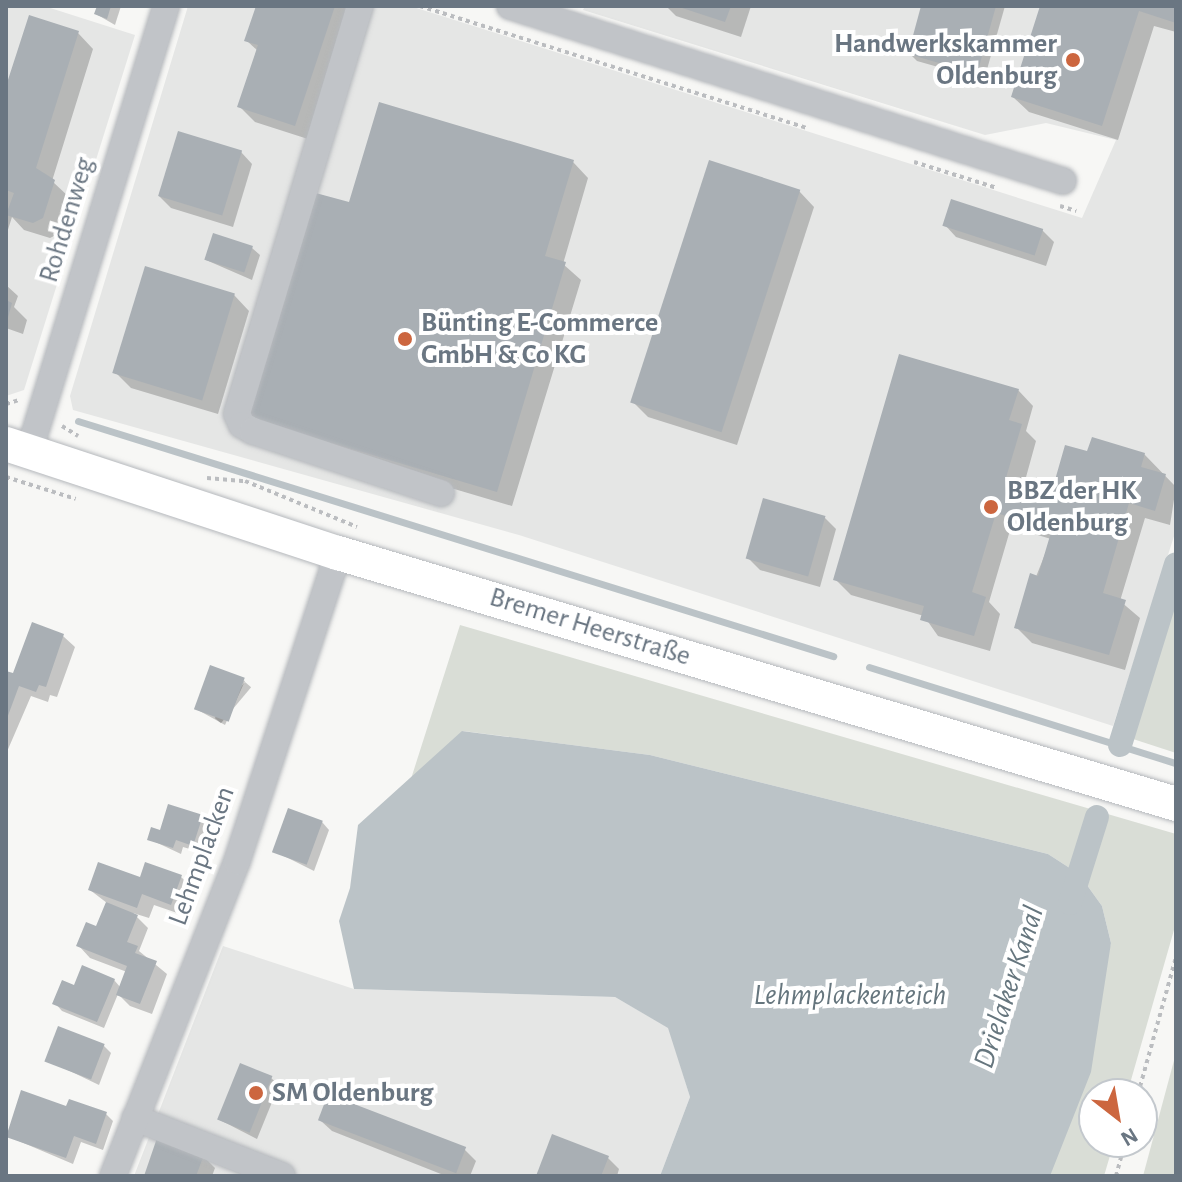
<!DOCTYPE html>
<html>
<head>
<meta charset="utf-8">
<style>
  body { margin:0 }
  #map { position:relative; width:1182px; height:1182px; overflow:hidden; background:#f7f7f5; font-family:"Alegreya Sans",sans-serif }
  div>[style] { position:absolute }
  .built>* { inset:0; background:#e5e6e5 }
  .green>* { inset:0; background:#d9ddd6 }
  .water>* { inset:0; background:#bbc3c7 }
  .shadow>* { inset:0; background:#0003; transform-origin:0 0 }
  .stream>* { height:7px; margin:-3.5px; padding:0 3.5px; transform-origin:3.5px; border-radius:3.5px; background:#bbc3c7 }
  .canal>* { height:24px; margin:-12px; padding:0 12px; transform-origin:12px; border-radius:12px; background:#bbc3c7 }
  .building>* { inset:0; background:#a9afb4; transform-origin:0 0 }
  .path>* { height:4px; margin-top:-2px; transform-origin:0; background:repeating-linear-gradient(90deg,#bbbdc0 0 4px,transparent 0 8px) }
  .roads { filter:drop-shadow(0 0 2px #b5b8bc) drop-shadow(0 0 2px #b5b8bc) }
  .minor>* { height:26px; margin:-13px; padding:0 13px; transform-origin:13px; border-radius:13px; background:#c1c4c8 }
  .major>* { height:34px; margin:-17px; padding:0 17px; transform-origin:17px; border-radius:17px; background:#fff }
  .dots>* { width:22px; height:22px; translate:-50% -50%; box-sizing:border-box; border:4px solid #fff; border-radius:50% }
  span { translate:-50% -50%; white-space:nowrap; text-align:center; line-height:1.15; -webkit-text-stroke:8px #fff; paint-order:stroke }
  .poi-label { font-size:28px; color:#6a7682; font-weight:700 }
  .right { translate:-100% -50%; text-align:right }
  .left { translate:0 -50%; text-align:left }
  .street-label { font-size:28px; color:#6a7682 }
  .water-label { font-size:30px; color:#66767e; font-style:italic }
  .frame { position:absolute; inset:0; border:8px solid #6a7682; pointer-events:none }
  .north { position:absolute; left:1078px; top:1078px; width:80px; height:80px; box-sizing:border-box; background:#fff; border:2px solid #c3c8cd; border-radius:50%; rotate:149deg; font-size:22px; font-weight:700; line-height:32px; text-align:center; color:#6a7682 }
  .north::after { content:''; display:block; margin:auto; width:28px; height:36px; background:#cc663f; clip-path:polygon(50% 0,100% 100%,50% 72%,0 100%) }
</style>
</head>
<body>
<div id="map">
  <div class="built">
    <div style="clip-path:polygon(6px 6px,44px 6px,135px 35px,24px 390px,6px 396px)"></div>
    <div style="clip-path:polygon(188px 6px,410px 6px,1082px 218px,1116px 140px,1046px 123px,985px 135px,583px 10px,585px 6px,1176px 6px,1176px 530px,1113px 726px,519px 535px,73px 410px,70px 396px)"></div>
    <div style="clip-path:polygon(223px 946px,354px 989px,615px 997px,669px 1028px,690px 1097px,660px 1176px,134px 1176px)"></div>
  </div>
  <div class="green">
    <div style="clip-path:polygon(1176px 600px,1176px 753px,1133px 739px)"></div>
    <div style="clip-path:polygon(460px 625px,1176px 834px,1176px 923px,1127px 1094px,1094px 1094px,1094px 1142px,1114px 1142px,1104px 1176px,1050px 1176px,1111px 943px,1102px 906px,1079px 874px,1048px 854px,650px 755px,463px 731px,410px 782px)"></div>
    <div style="clip-path:polygon(1176px 1053px,1176px 1176px,1143px 1176px)"></div>
  </div>
  <div class="water">
    <div style="clip-path:polygon(462px 731px,650px 755px,1048px 854px,1079px 874px,1102px 906px,1111px 943px,1091px 1072px,1050px 1176px,660px 1176px,690px 1097px,668px 1028px,615px 997px,354px 989px,339px 921px,350px 888px,358px 825px)"></div>
  </div>
  <div class="shadow">
    <div style="clip-path:polygon(99px 6px,121px 6px,115px 25px,96px 14px)"></div>
    <div style="clip-path:polygon(258px 6px,343px 6px,353px 15px,311px 140px,255px 122px,239px 106px,258px 51px,246px 40px)"></div>
    <div style="clip-path:polygon(666px 6px,751px 6px,741px 37px,676px 16px)"></div>
    <div style="clip-path:polygon(923px 6px,1005px 6px,984px 80px,917px 61px,910px 54px)"></div>
    <div style="clip-path:polygon(1042px 6px,1176px 6px,1176px 32px,1154px 26px,1118px 140px,1029px 112px,1013px 97px)"></div>
    <div style="clip-path:polygon(78px 33px,93px 49px,52px 181px,69px 197px,58px 234px,50px 238px,24px 230px,12px 217px,6px 236px,6px 93px)"></div>
    <div style="clip-path:polygon(241px 152px,252px 164px,233px 227px,171px 208px,159px 196px)"></div>
    <div style="clip-path:polygon(573px 162px,588px 178px,563px 264px,581px 280px,512px 506px,262px 432px,350px 205px)"></div>
    <div style="clip-path:polygon(799px 191px,814px 207px,737px 445px,648px 417px,632px 401px)"></div>
    <div style="clip-path:polygon(945px 225px,1042px 230px,1054px 242px,1046px 266px,956px 237px)"></div>
    <div style="clip-path:polygon(252px 248px,260px 255px,252px 280px,206px 260px)"></div>
    <div style="clip-path:polygon(6px 285px,18px 296px,14px 307px,27px 320px,23px 334px,6px 328px)"></div>
    <div style="clip-path:polygon(234px 295px,249px 311px,218px 414px,131px 388px,115px 372px)"></div>
    <div style="clip-path:polygon(1018px 390px,1033px 406px,1026px 431px,1036px 441px,1023px 488px,1052px 496px,1089px 453px,1144px 454px,1176px 487px,1170px 525px,1145px 518px,1120px 601px,1140px 618px,1125px 670px,1032px 643px,1016px 627px,1051px 539px,1011px 527px,989px 602px,1000px 614px,990px 651px,938px 636px,924px 616px,851px 595px,835px 579px)"></div>
    <div style="clip-path:polygon(824px 517px,836px 529px,820px 587px,760px 570px,748px 558px)"></div>
    <div style="clip-path:polygon(63px 636px,75px 647px,57px 697px,50px 695px,48px 702px,31px 696px,6px 754px,6px 673px,14px 676px)"></div>
    <div style="clip-path:polygon(211px 668px,245px 681px,225px 725px,196px 709px)"></div>
    <div style="left:245px;top:682px;width:8px;height:47px;rotate:40deg"></div>
    <div style="clip-path:polygon(201px 817px,209px 825px,200px 852px,183px 847px,181px 854px,149px 839px)"></div>
    <div style="clip-path:polygon(322px 822px,329px 830px,314px 871px,274px 851px)"></div>
    <div style="clip-path:polygon(181px 877px,193px 888px,183px 915px,154px 905px,149px 918px,133px 913px,148px 928px,139px 951px,167px 974px,152px 1014px,130px 1006px,118px 994px,104px 1028px,62px 1011px,55px 1003px,75px 987px,114px 980px,121px 988px,127px 972px,90px 958px,79px 946px,98px 929px,107px 903px,90px 890px)"></div>
    <div style="clip-path:polygon(104px 1046px,111px 1053px,99px 1085px,47px 1060px)"></div>
    <div style="clip-path:polygon(271px 1078px,279px 1085px,257px 1139px,220px 1120px)"></div>
    <div style="clip-path:polygon(67px 1109px,106px 1114px,113px 1121px,103px 1150px,81px 1142px,73px 1164px,7px 1136px)"></div>
    <div style="clip-path:polygon(320px 1120px,464px 1149px,476px 1161px,470px 1176px,446px 1176px,332px 1131px)"></div>
    <div style="clip-path:polygon(203px 1156px,215px 1168px,212px 1176px,146px 1176px)"></div>
    <div style="clip-path:polygon(608px 1158px,619px 1169px,617px 1176px,538px 1176px)"></div>
  </div>
  <div class="stream">
    <div style="left:78px;top:421px;width:791px;rotate:17.29deg"></div>
    <div style="left:869px;top:667px;width:322px;rotate:17.4deg"></div>
  </div>
  <div class="canal">
    <div style="left:1120px;top:745px;width:189px;rotate:-72.8deg"></div>
    <div style="left:1070px;top:903px;width:90px;rotate:-72.6deg"></div>
  </div>
  <div class="building">
    <div style="clip-path:polygon(97px 6px,111px 6px,107px 19px,94px 14px)"></div>
    <div style="clip-path:polygon(256px 6px,335px 6px,295px 126px,237px 107px,258px 45px,244px 41px)"></div>
    <div style="clip-path:polygon(676px 6px,731px 6px,725px 22px)"></div>
    <div style="clip-path:polygon(921px 6px,996px 6px,977px 74px,908px 54px)"></div>
    <div style="clip-path:polygon(1040px 6px,1176px 6px,1176px 23px,1139px 11px,1102px 126px,1011px 97px)"></div>
    <div style="clip-path:polygon(29px 15px,79px 31px,36px 168px,55px 180px,43px 218px,33px 223px,6px 215px,14px 193px,6px 190px,6px 86px)"></div>
    <div style="clip-path:polygon(379px 102px,574px 160px,545px 256px,566px 262px,497px 492px,244px 417px,312px 192px,349px 202px)"></div>
    <div style="left:178px;top:131px;width:67px;height:68px;rotate:17deg"></div>
    <div style="left:709px;top:160px;width:96px;height:255px;rotate:18deg"></div>
    <div style="left:951px;top:199px;width:97px;height:28px;rotate:18deg"></div>
    <div style="left:213px;top:233px;width:42px;height:28px;rotate:18deg"></div>
    <div style="left:145px;top:266px;width:94px;height:112px;rotate:17deg"></div>
    <div style="clip-path:polygon(6px 300px,12px 303px,7px 321px,6px 321px)"></div>
    <div style="clip-path:polygon(899px 354px,1019px 389px,1009px 420px,1022px 424px,1005px 481px,1051px 494px,1065px 445px,1087px 451px,1092px 437px,1145px 453px,1141px 467px,1166px 474px,1155px 511px,1129px 503px,1103px 593px,1126px 600px,1109px 655px,1014px 628px,1030px 573px,1038px 576px,1052px 529px,996px 513px,972px 592px,986px 597px,974px 636px,920px 620px,924px 606px,833px 580px)"></div>
    <div style="left:763px;top:498px;width:65px;height:63px;rotate:16deg"></div>
    <div style="clip-path:polygon(32px 622px,64px 634px,46px 687px,39px 685px,36px 692px,19px 686px,6px 721px,6px 671px,13px 673px)"></div>
    <div style="left:210px;top:665px;width:37px;height:47px;rotate:20deg"></div>
    <div style="clip-path:polygon(168px 804px,203px 815px,193px 846px,176px 840px,173px 848px,147px 840px,151px 827px,160px 830px)"></div>
    <div style="left:288px;top:808px;width:37px;height:47px;rotate:20deg"></div>
    <div style="clip-path:polygon(98px 862px,140px 877px,145px 862px,182px 875px,171px 905px,142px 894px,137px 908px,88px 890px)"></div>
    <div style="clip-path:polygon(106px 902px,138px 915px,127px 942px,138px 946px,135px 953px,157px 961px,140px 1004px,116px 995px,127px 966px,76px 946px,86px 922px,96px 926px)"></div>
    <div style="clip-path:polygon(82px 965px,115px 979px,97px 1022px,52px 1004px,62px 980px,74px 985px)"></div>
    <div style="left:58px;top:1026px;width:50px;height:38px;rotate:21deg"></div>
    <div style="left:240px;top:1063px;width:35px;height:61px;rotate:22deg"></div>
    <div style="clip-path:polygon(21px 1090px,66px 1106px,69px 1099px,107px 1112px,96px 1144px,74px 1136px,66px 1158px,6px 1137px)"></div>
    <div style="left:328px;top:1094px;width:148px;height:28px;rotate:21deg"></div>
    <div style="clip-path:polygon(552px 1134px,609px 1156px,601px 1176px,536px 1176px)"></div>
    <div style="clip-path:polygon(157px 1138px,204px 1155px,196px 1176px,144px 1176px)"></div>
  </div>
  <div class="path">
    <div style="left:420px;top:6px;width:406px;rotate:17.5deg"></div>
    <div style="left:914px;top:162px;width:87px;rotate:17.4deg"></div>
    <div style="left:1060px;top:206px;width:17px;rotate:17deg"></div>
    <div style="left:6px;top:404px;width:14px;rotate:-17deg"></div>
    <div style="left:62px;top:426px;width:19px;rotate:32deg"></div>
    <div style="left:6px;top:477px;width:73px;rotate:17.4deg"></div>
    <div style="left:207px;top:478px;width:38px;rotate:5deg"></div>
    <div style="left:245px;top:481px;width:121px;rotate:22.3deg"></div>
    <div style="left:1138px;top:1094px;width:142px;rotate:-74.5deg"></div>
    <div style="left:1116px;top:1176px;width:35px;rotate:-75deg"></div>
  </div>
  <div class="roads">
    <div class="minor">
      <div style="left:360px;top:6px;width:426px;rotate:106.8deg"></div>
      <div style="left:237px;top:414px;width:12px;rotate:66deg"></div>
      <div style="left:242px;top:425px;width:13px;rotate:29deg"></div>
      <div style="left:253px;top:431px;width:198px;rotate:18.3deg"></div>
      <div style="left:510px;top:6px;width:580px;rotate:17.56deg"></div>
      <div style="left:29px;top:452px;width:467px;rotate:-72.9deg"></div>
      <div style="left:135px;top:1118px;width:158px;rotate:21.5deg"></div>
      <div style="left:113px;top:1176px;width:339px;rotate:-68.5deg"></div>
      <div style="left:237px;top:861px;width:324px;rotate:-71.8deg"></div>
    </div>
    <div class="major">
      <div style="left:6px;top:444px;width:349px;rotate:18.2deg"></div>
      <div style="left:338px;top:553px;width:875px;rotate:16.67deg"></div>
    </div>
  </div>
  <div class="dots">
    <div style="left:1073px;top:60px;background:#cc663f"></div>
    <div style="left:405px;top:339px;background:#cc663f"></div>
    <div style="left:991px;top:507px;background:#cc663f"></div>
    <div style="left:256px;top:1093px;background:#cc663f"></div>
  </div>
  <div class="poi-label">
    <span class="right" style="left:1057px;top:60px">Handwerkskammer<br>Oldenburg</span>
    <span class="left" style="left:421px;top:339px">Bünting E-Commerce<br>GmbH &amp; Co KG</span>
    <span class="left" style="left:1007px;top:507px">BBZ der HK<br>Oldenburg</span>
    <span class="left" style="left:272px;top:1093px">SM Oldenburg</span>
  </div>
  <div class="street-label">
    <span style="left:67px;top:220px;rotate:-73deg">Rohdenweg</span>
    <span style="left:590px;top:627px;rotate:17deg">Bremer Heerstraße</span>
    <span style="left:202px;top:856px;rotate:-70deg">Lehmplacken</span>
  </div>
  <div class="water-label">
    <span style="left:1009px;top:987px;rotate:-72deg">Drielaker Kanal</span>
    <span style="left:850px;top:995px">Lehmplackenteich</span>
  </div>
  <div class="frame"></div>
  <div class="north">N</div>
</div>
</body>
</html>
